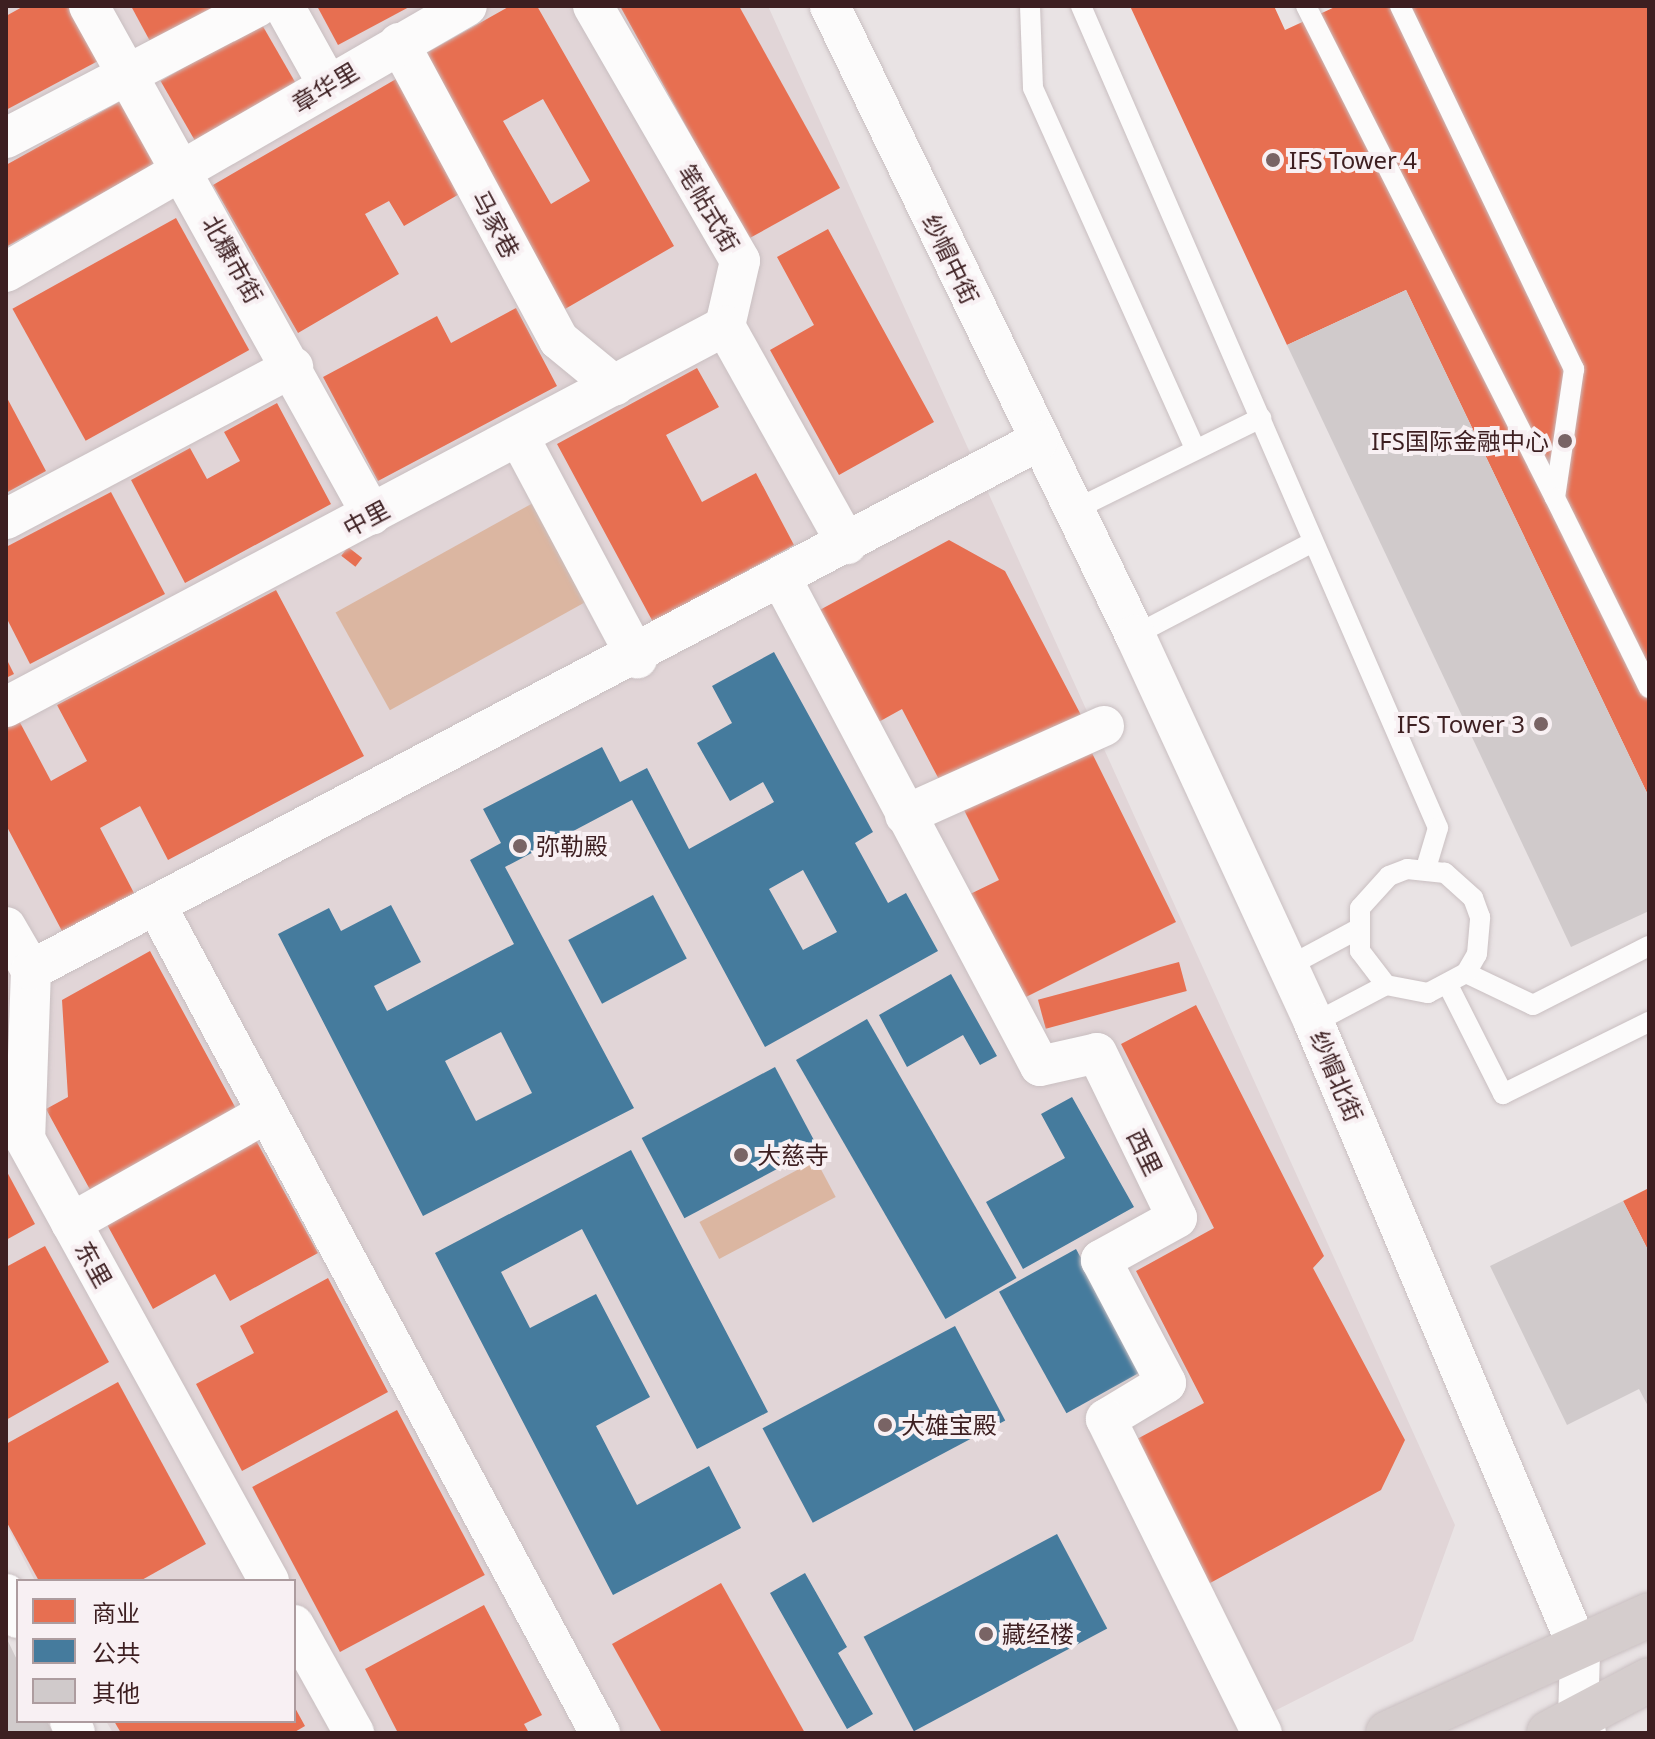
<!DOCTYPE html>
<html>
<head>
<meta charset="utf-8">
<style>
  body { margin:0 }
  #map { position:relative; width:1655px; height:1739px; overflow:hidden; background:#e9e3e4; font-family:"Noto Sans","Noto Sans SC",sans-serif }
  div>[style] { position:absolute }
  .built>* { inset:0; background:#e1d5d7 }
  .water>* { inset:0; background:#dbb6a1; transform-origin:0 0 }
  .shops>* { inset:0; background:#e76f51; transform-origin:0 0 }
  .public>* { inset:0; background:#457b9d; transform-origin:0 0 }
  .building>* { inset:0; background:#d0cacb }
  .roads { filter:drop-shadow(0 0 2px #c9bfc1) drop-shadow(0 0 2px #c9bfc1) }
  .lane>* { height:20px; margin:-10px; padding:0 10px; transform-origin:10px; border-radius:10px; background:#fcfbfb }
  .street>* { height:40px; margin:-20px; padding:0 20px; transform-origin:20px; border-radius:20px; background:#fcfbfb }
  .primary>* { height:44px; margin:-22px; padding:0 22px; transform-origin:22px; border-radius:22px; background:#d5cdcd }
  .dots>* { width:22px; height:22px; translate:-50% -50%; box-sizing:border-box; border:4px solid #f8f0f3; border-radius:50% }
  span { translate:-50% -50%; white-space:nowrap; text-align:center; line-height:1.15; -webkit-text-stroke:8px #f8f0f3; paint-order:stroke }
  .street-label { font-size:24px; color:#3d1f21 }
  .poi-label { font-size:24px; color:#3d1f21 }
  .left { translate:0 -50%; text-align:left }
  .right { translate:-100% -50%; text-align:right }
  .frame { position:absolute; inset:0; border:8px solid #3d1f21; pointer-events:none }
  .legend { position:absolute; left:16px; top:1579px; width:280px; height:144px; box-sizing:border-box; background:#f8f0f3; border:2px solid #ad9c9f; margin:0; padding:10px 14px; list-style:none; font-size:24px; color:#3d1f21 }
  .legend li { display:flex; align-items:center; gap:16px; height:40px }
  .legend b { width:40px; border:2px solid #ad9c9f }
</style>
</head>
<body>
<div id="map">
  <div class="built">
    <div style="clip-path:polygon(6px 6px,768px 6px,1455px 1525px,1413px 1641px,1231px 1733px,113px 1733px,106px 1721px,294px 1721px,294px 1581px,35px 1581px,6px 1524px)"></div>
  </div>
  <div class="water">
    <div style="left:542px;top:498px;width:112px;height:236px;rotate:61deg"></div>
    <div style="left:816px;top:1160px;width:42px;height:132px;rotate:62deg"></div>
  </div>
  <div class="shops">
    <div style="clip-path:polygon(24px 6px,68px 6px,98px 61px,6px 110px,6px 16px)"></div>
    <div style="clip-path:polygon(131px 6px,219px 6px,151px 43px)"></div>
    <div style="clip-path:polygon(317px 6px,411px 6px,338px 45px)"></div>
    <div style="clip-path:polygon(evenodd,510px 6px,537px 6px,674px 246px,565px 309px,421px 56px,510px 6px,543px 99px,590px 181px,551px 204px,503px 121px,543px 99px)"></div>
    <div style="clip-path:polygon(620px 6px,739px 6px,840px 188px,748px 239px)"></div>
    <div style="clip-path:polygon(1130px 6px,1274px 6px,1285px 30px,1337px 6px,1649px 6px,1649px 797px,1406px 290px,1287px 345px)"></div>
    <div style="left:261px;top:23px;width:73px;height:116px;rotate:60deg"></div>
    <div style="clip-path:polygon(403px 75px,468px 189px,404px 226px,389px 201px,365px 214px,399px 274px,298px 333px,213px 185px)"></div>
    <div style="clip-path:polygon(126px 98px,160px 161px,6px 247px,6px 165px)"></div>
    <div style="left:176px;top:218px;width:151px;height:187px;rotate:61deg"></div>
    <div style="clip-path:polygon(828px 229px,934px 422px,839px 475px,770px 350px,814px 325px,777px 257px)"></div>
    <div style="clip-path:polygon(516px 308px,557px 386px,378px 481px,323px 377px,437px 316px,451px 343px)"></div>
    <div style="clip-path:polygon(697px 368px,719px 407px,666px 435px,702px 502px,756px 473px,794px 545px,653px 622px,557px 444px)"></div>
    <div style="clip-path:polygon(6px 396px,46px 471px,6px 493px)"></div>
    <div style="clip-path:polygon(277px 403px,331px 504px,185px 583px,131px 480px,190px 448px,207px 479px,240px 461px,224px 432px)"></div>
    <div style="clip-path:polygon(111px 492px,165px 594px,30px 664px,6px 617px,6px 547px)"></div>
    <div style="clip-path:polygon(949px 540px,1005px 571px,1081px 715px,944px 789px,902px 709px,875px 724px,816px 612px)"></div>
    <div style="left:348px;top:547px;width:18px;height:11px;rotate:38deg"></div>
    <div style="clip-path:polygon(276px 590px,364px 756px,168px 860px,140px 806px,100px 828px,134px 893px,62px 931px,6px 825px,6px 723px,17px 717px,51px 781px,87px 761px,57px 705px)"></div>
    <div style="clip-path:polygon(6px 658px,14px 674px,6px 678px)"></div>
    <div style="clip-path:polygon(1087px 743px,1176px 922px,1016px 1002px,964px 897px,999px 880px,962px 806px)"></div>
    <div style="clip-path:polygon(150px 951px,240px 1116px,94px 1197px,46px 1109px,68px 1097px,62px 1000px)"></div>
    <div style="left:1179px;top:962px;width:30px;height:146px;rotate:75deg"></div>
    <div style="clip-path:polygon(1196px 1005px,1324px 1256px,1313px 1268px,1405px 1440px,1381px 1490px,1201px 1588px,1124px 1446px,1204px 1403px,1136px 1271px,1214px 1228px,1121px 1044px)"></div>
    <div style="clip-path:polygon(253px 1135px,318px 1253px,230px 1301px,215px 1274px,153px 1309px,104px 1219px)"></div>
    <div style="clip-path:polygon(6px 1170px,35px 1224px,6px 1240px)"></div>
    <div style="clip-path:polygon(1649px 1188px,1649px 1252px,1623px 1201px)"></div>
    <div style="clip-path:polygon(45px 1246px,109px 1362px,6px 1420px,6px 1267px)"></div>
    <div style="clip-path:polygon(328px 1278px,388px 1392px,242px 1471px,196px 1384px,254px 1353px,240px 1326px)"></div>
    <div style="clip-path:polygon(118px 1382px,206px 1544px,140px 1581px,39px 1581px,6px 1521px,6px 1444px)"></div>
    <div style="left:397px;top:1410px;width:187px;height:164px;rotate:62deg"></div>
    <div style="clip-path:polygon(721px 1583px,805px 1733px,662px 1733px,612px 1644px)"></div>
    <div style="clip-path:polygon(484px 1605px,542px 1715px,524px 1724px,529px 1733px,398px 1733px,365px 1669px)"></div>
    <div style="clip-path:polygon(294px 1706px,305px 1726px,293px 1733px,121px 1733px,114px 1721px,294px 1721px)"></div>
  </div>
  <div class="public">
    <div style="clip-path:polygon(evenodd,774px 652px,873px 832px,855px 843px,888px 903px,906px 893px,938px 951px,765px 1047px,632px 800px,505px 867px,634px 1108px,423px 1216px,278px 934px,329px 908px,341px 931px,391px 905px,421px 962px,374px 986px,387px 1011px,514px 944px,470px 860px,501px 843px,483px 809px,602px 747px,620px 782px,647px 768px,689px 849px,774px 802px,763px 782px,730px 801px,697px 743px,732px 723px,712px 686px,774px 652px,803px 870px,837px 932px,803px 950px,769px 889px,803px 870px,774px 652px,501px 1032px,532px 1093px,476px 1121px,445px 1061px,501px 1032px)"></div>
    <div style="left:653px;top:895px;width:72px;height:96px;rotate:62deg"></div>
    <div style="clip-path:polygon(951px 974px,997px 1056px,980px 1065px,963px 1035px,907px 1067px,879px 1015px)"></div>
    <div style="left:867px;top:1019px;width:299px;height:82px;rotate:60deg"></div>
    <div style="left:775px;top:1067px;width:91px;height:151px;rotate:62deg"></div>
    <div style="clip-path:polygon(1072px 1097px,1134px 1207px,1023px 1269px,986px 1202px,1065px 1158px,1041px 1114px)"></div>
    <div style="clip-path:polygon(631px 1150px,768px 1412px,697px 1449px,582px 1229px,501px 1272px,530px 1328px,596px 1294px,650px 1397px,596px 1426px,637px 1505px,709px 1466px,741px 1528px,613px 1595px,435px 1253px)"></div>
    <div style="left:1076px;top:1249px;width:139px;height:88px;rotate:61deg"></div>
    <div style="left:955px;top:1326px;width:107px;height:218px;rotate:62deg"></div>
    <div style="left:1057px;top:1534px;width:107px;height:219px;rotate:62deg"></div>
    <div style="clip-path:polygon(805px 1573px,847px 1647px,838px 1653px,873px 1714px,847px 1729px,770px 1593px)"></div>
  </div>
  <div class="building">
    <div style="clip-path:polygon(1406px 290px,1649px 797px,1649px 911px,1571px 947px,1287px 345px)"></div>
    <div style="clip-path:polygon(1623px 1201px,1649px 1252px,1649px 1408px,1639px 1389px,1567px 1425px,1490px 1266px)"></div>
    <div style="clip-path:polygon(6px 1637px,18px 1662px,18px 1721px,47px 1721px,53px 1733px,6px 1733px)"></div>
  </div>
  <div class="roads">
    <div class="lane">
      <div style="left:1030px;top:6px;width:82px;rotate:87.9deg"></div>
      <div style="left:1033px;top:88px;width:393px;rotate:65.8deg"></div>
      <div style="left:1081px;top:6px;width:896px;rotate:66.52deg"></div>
      <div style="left:1438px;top:828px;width:42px;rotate:106.7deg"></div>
      <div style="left:1306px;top:6px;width:551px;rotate:63.16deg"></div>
      <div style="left:1400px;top:6px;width:403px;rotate:64.4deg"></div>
      <div style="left:1574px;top:369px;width:130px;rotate:98.4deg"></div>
      <div style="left:1555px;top:498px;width:212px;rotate:63.7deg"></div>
      <div style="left:1072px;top:511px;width:211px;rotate:-26.2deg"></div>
      <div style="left:1135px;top:635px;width:201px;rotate:-27.6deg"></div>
      <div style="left:1289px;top:966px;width:76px;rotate:-28.2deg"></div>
      <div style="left:1466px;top:973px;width:74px;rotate:25.5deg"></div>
      <div style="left:1533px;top:1005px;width:130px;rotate:-27deg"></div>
      <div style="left:1449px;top:987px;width:120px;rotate:63.2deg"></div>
      <div style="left:1503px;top:1094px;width:163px;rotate:-26.3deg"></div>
      <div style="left:1314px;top:1023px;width:81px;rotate:-27.8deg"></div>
      <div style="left:1386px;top:985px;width:43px;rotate:10.8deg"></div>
      <div style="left:1428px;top:993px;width:43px;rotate:-27.8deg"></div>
      <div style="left:1466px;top:973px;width:22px;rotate:-60deg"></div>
      <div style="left:1477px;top:954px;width:37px;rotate:-85deg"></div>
      <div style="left:1480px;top:917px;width:20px;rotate:-110deg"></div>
      <div style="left:1473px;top:898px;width:38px;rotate:-138deg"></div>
      <div style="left:1445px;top:873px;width:38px;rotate:-174deg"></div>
      <div style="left:1407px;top:869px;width:19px;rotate:159deg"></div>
      <div style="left:1389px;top:876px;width:43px;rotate:132.2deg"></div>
      <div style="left:1360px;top:908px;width:43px;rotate:90deg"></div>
      <div style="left:1360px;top:951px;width:43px;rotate:52.6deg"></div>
    </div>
    <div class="street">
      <div style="left:89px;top:6px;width:582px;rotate:60.93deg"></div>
      <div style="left:284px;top:6px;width:90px;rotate:60.9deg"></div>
      <div style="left:593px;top:6px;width:294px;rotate:60deg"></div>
      <div style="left:740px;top:261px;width:67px;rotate:103deg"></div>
      <div style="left:725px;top:326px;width:250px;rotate:60.8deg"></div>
      <div style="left:830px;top:6px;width:699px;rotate:64.13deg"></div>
      <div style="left:1135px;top:635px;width:427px;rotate:65.2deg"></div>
      <div style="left:1314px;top:1023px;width:683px;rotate:67.08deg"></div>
      <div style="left:1580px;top:1652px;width:66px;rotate:91.7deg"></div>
      <div style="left:1578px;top:1718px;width:17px;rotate:62deg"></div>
      <div style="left:399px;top:43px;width:337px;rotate:61.7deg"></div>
      <div style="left:559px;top:340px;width:72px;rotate:39.4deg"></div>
      <div style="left:6px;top:138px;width:284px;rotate:-27.6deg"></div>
      <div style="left:6px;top:272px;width:532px;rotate:-29.99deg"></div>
      <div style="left:519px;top:437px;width:251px;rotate:61.9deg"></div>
      <div style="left:6px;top:519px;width:325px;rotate:-27.9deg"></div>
      <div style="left:782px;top:580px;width:550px;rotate:62.04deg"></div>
      <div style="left:1040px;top:1066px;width:58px;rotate:-12.8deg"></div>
      <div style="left:1097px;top:1053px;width:183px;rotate:64.1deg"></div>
      <div style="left:1177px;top:1218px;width:87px;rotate:151.1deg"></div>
      <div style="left:1101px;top:1260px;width:139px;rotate:62.1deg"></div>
      <div style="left:1166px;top:1383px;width:70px;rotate:149deg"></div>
      <div style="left:1106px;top:1419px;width:351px;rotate:63.6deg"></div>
      <div style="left:6px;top:707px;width:814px;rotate:-27.92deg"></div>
      <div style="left:905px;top:815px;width:218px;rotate:-24.1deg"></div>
      <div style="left:156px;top:905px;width:940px;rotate:61.8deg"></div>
      <div style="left:6px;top:927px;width:50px;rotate:59.8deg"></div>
      <div style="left:31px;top:970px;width:169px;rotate:92deg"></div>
      <div style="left:25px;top:1139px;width:505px;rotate:61.1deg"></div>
      <div style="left:31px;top:970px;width:1137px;rotate:-27.71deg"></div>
      <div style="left:71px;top:1223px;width:224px;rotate:-29.4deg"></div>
      <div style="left:6px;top:1594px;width:27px;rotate:63deg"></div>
      <div style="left:294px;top:1625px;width:124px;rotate:60.9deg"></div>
      <div style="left:70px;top:1721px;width:13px;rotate:67deg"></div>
    </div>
    <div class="primary">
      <div style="left:1388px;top:1733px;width:286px;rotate:-24.3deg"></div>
      <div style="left:1549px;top:1733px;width:113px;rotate:-27.9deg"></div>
    </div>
  </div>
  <div class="dots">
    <div style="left:1273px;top:160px;background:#796465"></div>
    <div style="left:1565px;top:441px;background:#796465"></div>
    <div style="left:1541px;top:724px;background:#796465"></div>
    <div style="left:520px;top:846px;background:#796465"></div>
    <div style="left:741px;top:1155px;background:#796465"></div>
    <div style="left:885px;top:1425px;background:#796465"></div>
    <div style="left:986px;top:1634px;background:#796465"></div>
  </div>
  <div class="street-label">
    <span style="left:325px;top:87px;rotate:-31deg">章华里</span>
    <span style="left:709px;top:208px;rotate:60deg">笔帖式街</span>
    <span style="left:496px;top:224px;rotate:62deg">马家巷</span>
    <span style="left:233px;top:259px;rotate:61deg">北糠市街</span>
    <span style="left:951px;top:259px;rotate:64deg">纱帽中街</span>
    <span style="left:366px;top:518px;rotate:-28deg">中里</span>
    <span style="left:1337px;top:1076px;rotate:67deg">纱帽北街</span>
    <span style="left:1145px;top:1152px;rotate:64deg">西里</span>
    <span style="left:94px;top:1264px;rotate:61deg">东里</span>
  </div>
  <div class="poi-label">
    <span class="left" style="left:1289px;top:160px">IFS Tower 4</span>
    <span class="right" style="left:1549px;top:441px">IFS国际金融中心</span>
    <span class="right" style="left:1525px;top:724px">IFS Tower 3</span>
    <span class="left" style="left:536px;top:846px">弥勒殿</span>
    <span class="left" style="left:757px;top:1155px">大慈寺</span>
    <span class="left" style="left:901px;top:1425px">大雄宝殿</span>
    <span class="left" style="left:1002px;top:1634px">藏经楼</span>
  </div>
  <div class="frame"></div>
  <ul class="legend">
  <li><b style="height:22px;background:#e76f51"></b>商业</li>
  <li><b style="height:22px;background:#457b9d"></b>公共</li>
  <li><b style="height:22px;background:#d0cacb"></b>其他</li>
  </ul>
</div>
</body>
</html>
